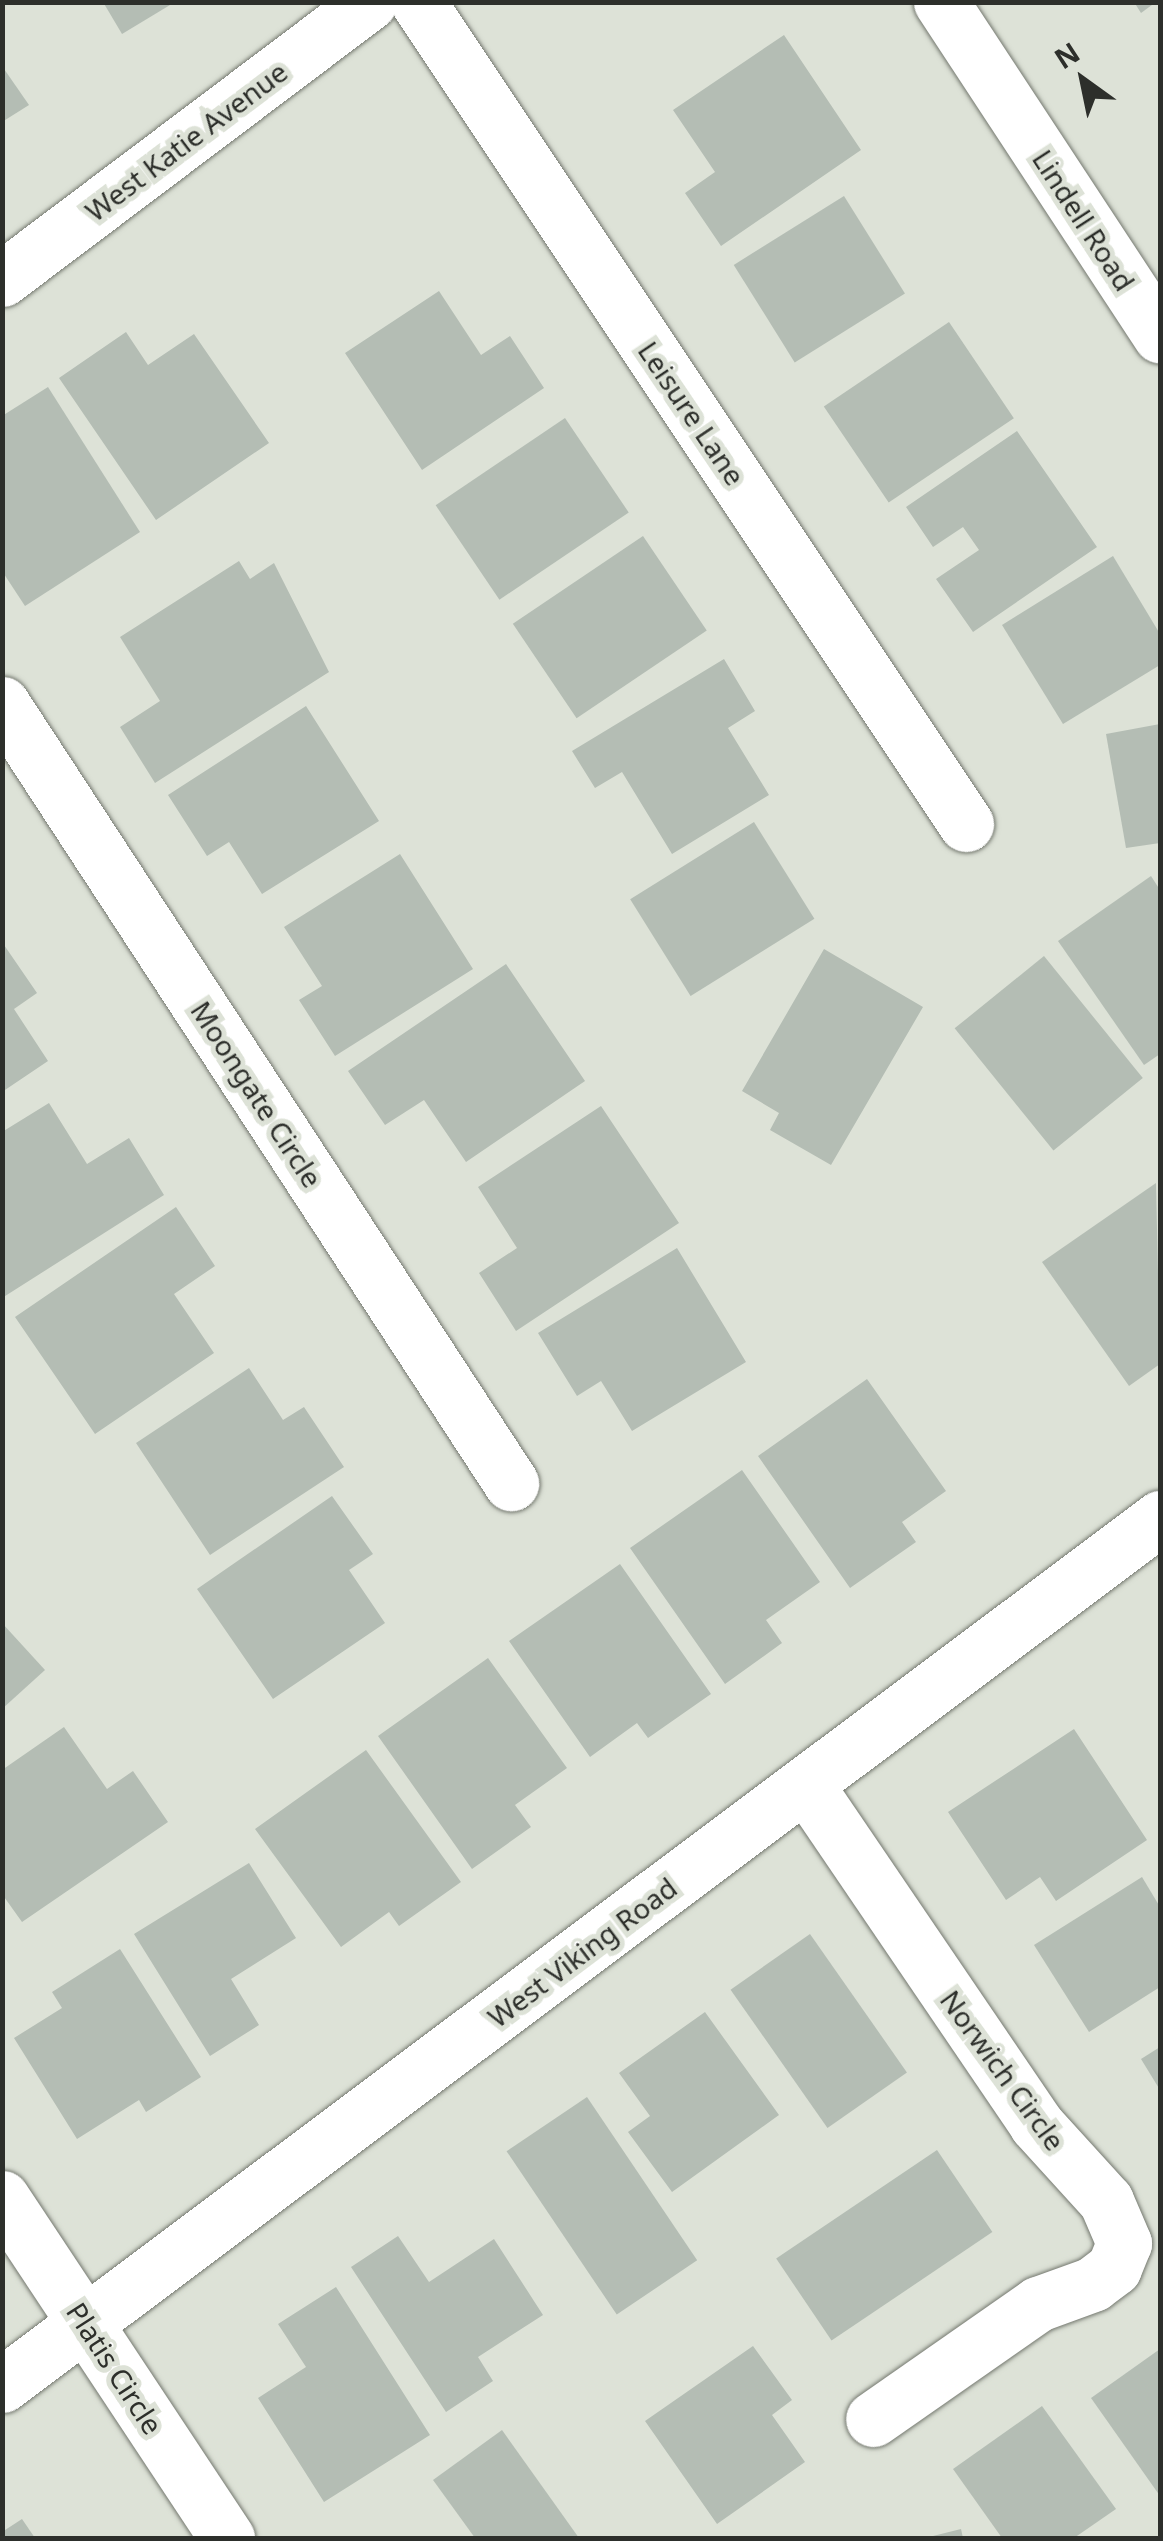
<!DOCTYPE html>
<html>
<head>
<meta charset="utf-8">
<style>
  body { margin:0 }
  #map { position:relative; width:1163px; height:2541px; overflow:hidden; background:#dde2d7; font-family:"Noto Sans",sans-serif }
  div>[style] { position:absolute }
  .building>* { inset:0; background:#b4bdb4; transform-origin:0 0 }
  .roads { filter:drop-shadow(0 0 2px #74786f) drop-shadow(0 0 2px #74786f) }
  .minor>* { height:55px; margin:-27.5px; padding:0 27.5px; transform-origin:27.5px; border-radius:27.5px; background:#fff }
  .tertiary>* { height:55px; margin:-27.5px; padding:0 27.5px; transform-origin:27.5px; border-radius:27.5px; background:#fff }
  span { translate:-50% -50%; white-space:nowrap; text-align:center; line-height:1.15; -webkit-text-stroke:10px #dde2d7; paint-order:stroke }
  .street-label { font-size:28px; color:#2d2f2b }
  .frame { position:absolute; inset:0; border:5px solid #2d2f2b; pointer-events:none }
  .north { position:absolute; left:1033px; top:30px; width:100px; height:100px; -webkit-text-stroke:8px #dde2d7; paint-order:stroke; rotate:327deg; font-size:28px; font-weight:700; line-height:40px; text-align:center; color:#2d2f2b }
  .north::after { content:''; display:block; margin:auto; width:35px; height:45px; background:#2d2f2b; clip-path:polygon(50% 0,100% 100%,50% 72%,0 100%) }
</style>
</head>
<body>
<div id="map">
  <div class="building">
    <div style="clip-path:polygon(103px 2px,175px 2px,122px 34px)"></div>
    <div style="clip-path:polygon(1134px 2px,1156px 2px,1141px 13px)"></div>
    <div style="clip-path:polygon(784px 35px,861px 150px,721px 246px,685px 193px,715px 172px,673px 110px)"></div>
    <div style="clip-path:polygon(2px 66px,29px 105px,2px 122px)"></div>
    <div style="left:844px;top:196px;width:115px;height:130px;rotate:58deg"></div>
    <div style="clip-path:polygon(439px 291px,481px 355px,510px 336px,544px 388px,422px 470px,345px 353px)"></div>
    <div style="left:949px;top:322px;width:116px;height:151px;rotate:56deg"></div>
    <div style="clip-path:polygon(126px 332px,148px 365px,194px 334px,269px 443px,156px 520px,59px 378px)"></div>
    <div style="clip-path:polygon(48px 387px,140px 532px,25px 606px,2px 571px,2px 416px)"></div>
    <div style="left:565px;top:418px;width:114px;height:156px;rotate:56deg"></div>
    <div style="clip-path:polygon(1017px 431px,1097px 547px,973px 632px,936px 579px,979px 550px,963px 527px,933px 547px,906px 507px)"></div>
    <div style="left:643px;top:536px;width:114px;height:157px;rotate:56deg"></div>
    <div style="clip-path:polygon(1113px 556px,1160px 634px,1160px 665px,1063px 724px,1002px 625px)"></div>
    <div style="clip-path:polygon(239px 561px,250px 579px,274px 563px,329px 672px,155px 783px,120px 727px,160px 701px,120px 637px)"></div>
    <div style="clip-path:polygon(724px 659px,755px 711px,728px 728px,769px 795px,672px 854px,622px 772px,595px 788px,572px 751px)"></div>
    <div style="clip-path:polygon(306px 706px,379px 821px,262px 894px,229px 842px,207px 856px,168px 795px)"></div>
    <div style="clip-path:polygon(1160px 724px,1160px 843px,1126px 848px,1106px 734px)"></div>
    <div style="left:754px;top:822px;width:114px;height:146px;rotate:58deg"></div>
    <div style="clip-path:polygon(400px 854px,473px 969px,335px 1056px,299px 1000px,322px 986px,284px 927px)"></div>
    <div style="clip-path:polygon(1151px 876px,1160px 890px,1160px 1054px,1144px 1065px,1058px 941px)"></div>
    <div style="clip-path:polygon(2px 942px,37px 993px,14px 1009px,48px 1061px,2px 1092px)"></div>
    <div style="clip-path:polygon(824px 949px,923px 1007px,831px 1165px,770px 1130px,779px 1113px,742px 1091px)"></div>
    <div style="left:1044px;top:956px;width:157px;height:115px;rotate:51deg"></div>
    <div style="clip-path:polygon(506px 964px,585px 1081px,466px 1162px,424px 1100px,385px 1125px,348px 1071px)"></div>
    <div style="clip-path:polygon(49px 1103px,87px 1164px,129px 1138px,164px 1195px,2px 1298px,2px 1132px)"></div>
    <div style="clip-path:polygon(601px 1106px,679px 1223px,516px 1331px,479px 1273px,517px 1248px,478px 1187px)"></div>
    <div style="clip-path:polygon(1156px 1183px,1160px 1364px,1129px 1386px,1042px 1262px)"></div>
    <div style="clip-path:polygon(176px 1207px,215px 1266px,174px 1294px,214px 1353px,95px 1434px,15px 1317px)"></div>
    <div style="clip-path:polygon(677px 1248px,746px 1362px,632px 1431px,601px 1381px,577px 1396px,538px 1333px)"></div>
    <div style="clip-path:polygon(249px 1368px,283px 1420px,304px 1407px,344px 1467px,210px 1555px,136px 1443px)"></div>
    <div style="clip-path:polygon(867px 1379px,946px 1491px,902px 1522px,916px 1542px,850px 1588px,758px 1456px)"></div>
    <div style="clip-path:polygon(742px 1470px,820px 1582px,766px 1620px,782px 1643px,725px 1684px,630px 1548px)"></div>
    <div style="clip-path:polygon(332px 1496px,373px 1554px,349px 1570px,385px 1623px,273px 1699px,197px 1589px)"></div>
    <div style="clip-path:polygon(620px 1564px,711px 1694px,648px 1738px,637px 1723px,590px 1757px,509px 1641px)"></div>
    <div style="clip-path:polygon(2px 1623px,45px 1670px,2px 1709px)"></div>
    <div style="clip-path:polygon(488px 1658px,567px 1768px,515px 1805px,531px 1827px,472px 1869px,378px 1736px)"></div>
    <div style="clip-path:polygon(64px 1727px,107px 1789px,133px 1771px,168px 1822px,22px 1922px,2px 1894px,2px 1770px)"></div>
    <div style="clip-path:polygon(1074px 1729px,1147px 1840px,1056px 1901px,1040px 1877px,1006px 1900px,948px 1812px)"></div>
    <div style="clip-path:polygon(366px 1750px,461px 1882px,399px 1926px,389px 1912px,341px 1947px,255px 1829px)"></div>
    <div style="clip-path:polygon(249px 1863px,296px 1938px,231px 1979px,259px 2025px,210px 2056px,134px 1934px)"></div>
    <div style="clip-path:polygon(1142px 1877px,1160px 1907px,1160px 1987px,1089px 2032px,1034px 1945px)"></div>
    <div style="left:810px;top:1934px;width:169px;height:97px;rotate:55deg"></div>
    <div style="clip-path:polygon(120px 1949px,201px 2077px,146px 2112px,139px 2100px,77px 2139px,14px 2038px,62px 2008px,52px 1992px)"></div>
    <div style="clip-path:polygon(705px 2012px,779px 2115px,672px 2192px,628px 2132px,650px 2116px,619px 2073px)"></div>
    <div style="clip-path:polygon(1160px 2047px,1160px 2090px,1141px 2059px)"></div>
    <div style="left:587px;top:2097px;width:197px;height:97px;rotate:56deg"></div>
    <div style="left:937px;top:2150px;width:99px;height:194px;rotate:56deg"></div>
    <div style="clip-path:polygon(398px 2236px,429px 2282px,494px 2239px,543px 2315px,478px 2357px,493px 2381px,446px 2412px,351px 2267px)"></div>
    <div style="clip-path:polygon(336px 2287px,430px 2435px,324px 2502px,258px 2398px,306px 2367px,278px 2324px)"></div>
    <div style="clip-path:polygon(753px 2346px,792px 2400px,772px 2415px,805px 2462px,717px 2524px,645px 2421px)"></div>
    <div style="clip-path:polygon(1160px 2349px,1160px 2496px,1091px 2398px)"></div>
    <div style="clip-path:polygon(1042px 2406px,1116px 2509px,1074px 2538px,1002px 2538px,953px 2469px)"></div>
    <div style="clip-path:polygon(502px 2430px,579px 2538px,475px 2538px,433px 2480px)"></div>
    <div style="clip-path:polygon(22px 2519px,35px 2538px,2px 2538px,2px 2532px)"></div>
    <div style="clip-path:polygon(961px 2529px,963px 2538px,929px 2538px,929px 2537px)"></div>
  </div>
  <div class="roads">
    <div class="minor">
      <div style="left:418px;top:2px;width:988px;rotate:56.31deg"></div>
      <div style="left:2px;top:279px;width:460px;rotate:-37deg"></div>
      <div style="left:2px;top:704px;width:931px;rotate:56.84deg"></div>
      <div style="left:806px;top:1785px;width:410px;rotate:55.8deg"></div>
      <div style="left:1036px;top:2124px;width:104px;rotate:47.7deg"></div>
      <div style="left:1106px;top:2201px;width:46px;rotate:66.8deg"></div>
      <div style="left:1124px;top:2243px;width:27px;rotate:112deg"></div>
      <div style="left:1114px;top:2268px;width:26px;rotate:143deg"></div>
      <div style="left:1093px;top:2284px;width:59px;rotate:160deg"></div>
      <div style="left:1038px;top:2304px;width:201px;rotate:145.1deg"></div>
      <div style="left:2px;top:2198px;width:408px;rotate:56.5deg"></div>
    </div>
    <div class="tertiary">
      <div style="left:941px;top:2px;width:399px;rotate:56.7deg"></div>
      <div style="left:2px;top:2385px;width:1447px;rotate:-36.82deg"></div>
    </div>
  </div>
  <div class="street-label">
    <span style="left:186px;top:141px;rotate:-37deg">West Katie Avenue</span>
    <span style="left:1084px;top:220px;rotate:57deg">Lindell Road</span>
    <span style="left:692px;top:413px;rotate:56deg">Leisure Lane</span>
    <span style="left:257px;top:1094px;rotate:57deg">Moongate Circle</span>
    <span style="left:582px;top:1952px;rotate:-37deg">West Viking Road</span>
    <span style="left:1003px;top:2070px;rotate:54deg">Norwich Circle</span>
    <span style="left:115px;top:2368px;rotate:57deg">Platis Circle</span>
  </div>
  <div class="frame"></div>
  <div class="north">N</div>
</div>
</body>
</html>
